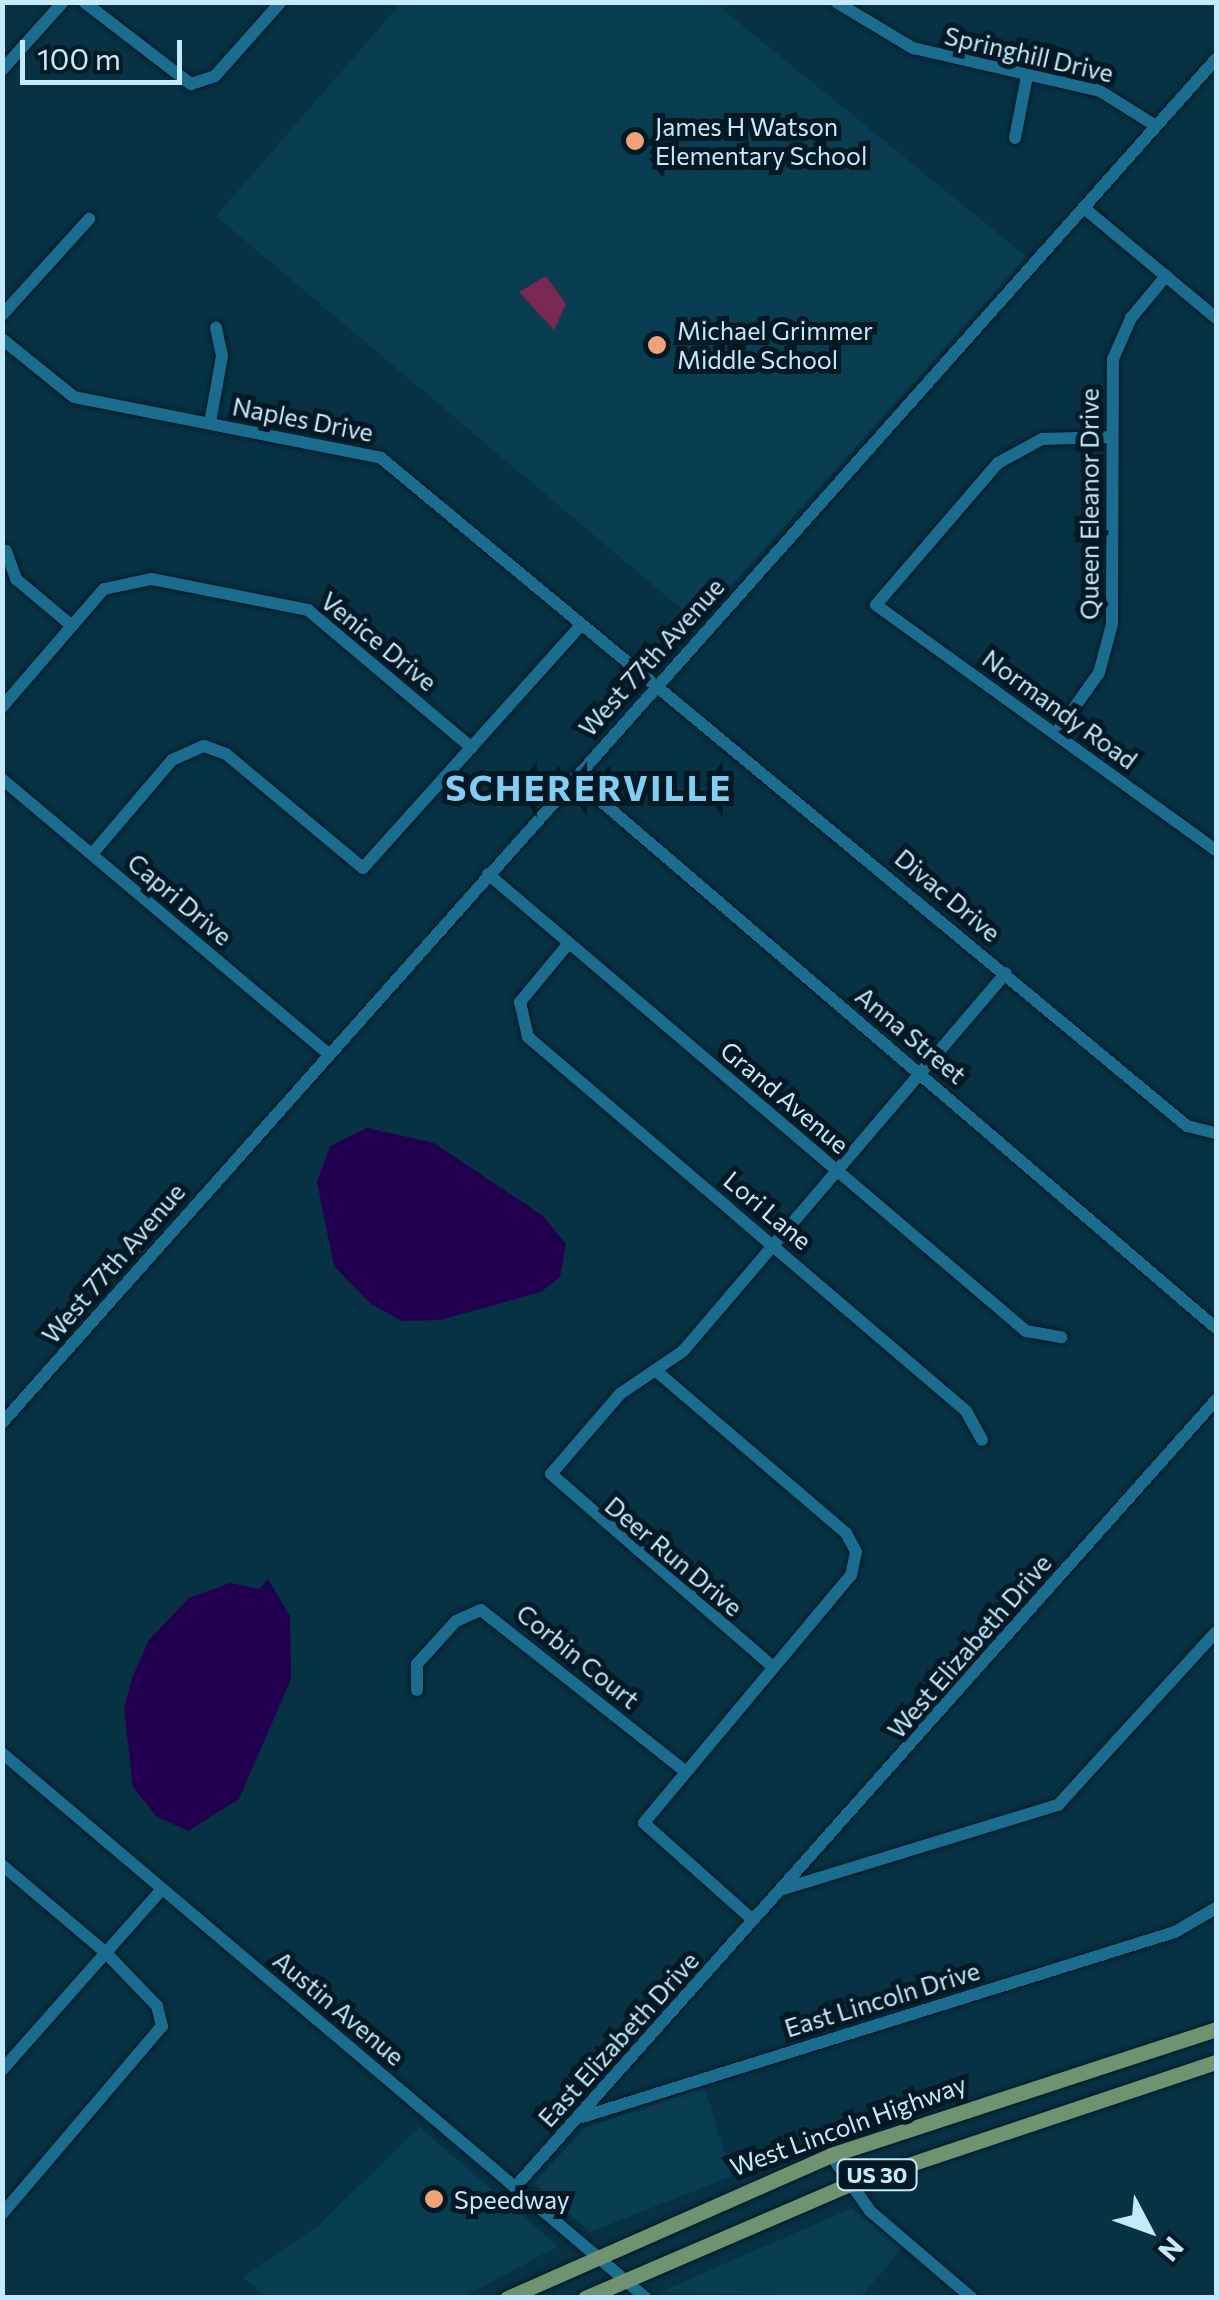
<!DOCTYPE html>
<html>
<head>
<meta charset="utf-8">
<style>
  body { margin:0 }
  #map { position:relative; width:1219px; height:2300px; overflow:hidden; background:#063244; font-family:Commissioner,sans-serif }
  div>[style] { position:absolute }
  .built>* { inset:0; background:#093d51 }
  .green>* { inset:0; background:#792953 }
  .water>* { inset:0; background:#21004f }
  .roads { filter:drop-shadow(0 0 2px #021823) drop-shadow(0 0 2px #021823) }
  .minor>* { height:12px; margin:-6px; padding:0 6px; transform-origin:6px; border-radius:6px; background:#1b6d90 }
  .major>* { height:15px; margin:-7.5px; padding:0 7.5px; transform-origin:7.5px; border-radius:7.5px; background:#6f9271 }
  .dots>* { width:28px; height:28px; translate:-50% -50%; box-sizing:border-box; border:5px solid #021823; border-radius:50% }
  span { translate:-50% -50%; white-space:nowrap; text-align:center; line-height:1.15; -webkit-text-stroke:10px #021823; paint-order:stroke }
  .shield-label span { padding:2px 8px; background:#021823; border:2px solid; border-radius:8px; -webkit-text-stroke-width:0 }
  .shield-label { font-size:22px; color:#c5eafd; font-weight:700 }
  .street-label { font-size:25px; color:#c5eafd }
  .poi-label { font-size:25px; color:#c5eafd }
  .left { translate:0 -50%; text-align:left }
  .district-label { font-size:35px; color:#81cdf3; font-weight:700; letter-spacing:2.5px }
  .frame { position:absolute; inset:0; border:5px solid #c5eafd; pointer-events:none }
  .north { position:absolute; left:1099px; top:2180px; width:100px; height:100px; -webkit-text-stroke:8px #021823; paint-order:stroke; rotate:131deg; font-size:28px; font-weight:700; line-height:40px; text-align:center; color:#c5eafd }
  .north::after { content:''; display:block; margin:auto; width:35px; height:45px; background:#c5eafd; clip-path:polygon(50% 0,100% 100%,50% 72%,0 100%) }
  .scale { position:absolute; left:20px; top:40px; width:162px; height:45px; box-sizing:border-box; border:5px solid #c5eafd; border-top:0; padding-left:12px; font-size:30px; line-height:35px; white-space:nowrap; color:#c5eafd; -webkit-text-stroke:8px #021823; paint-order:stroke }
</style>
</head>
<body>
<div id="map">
  <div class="built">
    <div style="clip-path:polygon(401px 3px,715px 3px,1027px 257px,698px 623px,216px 216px)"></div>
    <div style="clip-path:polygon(704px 2087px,732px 2176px,590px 2232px,534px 2183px,584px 2128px)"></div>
    <div style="clip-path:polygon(419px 2127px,558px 2246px,464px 2297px,266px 2297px,243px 2277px,319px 2225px)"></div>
    <div style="clip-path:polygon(852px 2208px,903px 2247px,861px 2297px,660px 2292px)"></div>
  </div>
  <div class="green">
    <div style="clip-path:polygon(546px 276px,566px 304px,554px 330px,519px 292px)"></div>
  </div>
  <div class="water">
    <div style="clip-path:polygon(367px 1128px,434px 1143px,543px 1216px,566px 1244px,560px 1277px,541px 1292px,440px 1320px,402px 1321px,371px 1304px,334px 1266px,317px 1182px,330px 1146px)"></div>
    <div style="clip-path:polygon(268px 1579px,290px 1616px,291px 1679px,239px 1799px,188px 1831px,157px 1817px,133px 1787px,124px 1709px,132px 1678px,149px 1640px,189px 1598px,230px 1583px,260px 1589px)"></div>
  </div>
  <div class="roads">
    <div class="minor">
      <div style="left:84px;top:2px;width:135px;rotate:37.5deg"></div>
      <div style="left:191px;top:84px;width:25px;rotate:-18deg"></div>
      <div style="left:215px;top:76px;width:99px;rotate:-48.3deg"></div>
      <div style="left:836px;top:2px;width:90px;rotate:30.9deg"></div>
      <div style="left:913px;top:48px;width:192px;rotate:12.9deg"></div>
      <div style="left:1100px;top:91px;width:66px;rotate:32deg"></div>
      <div style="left:2px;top:70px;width:91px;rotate:-48.1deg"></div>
      <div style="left:1015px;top:138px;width:63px;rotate:-79deg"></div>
      <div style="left:1084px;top:208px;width:172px;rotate:39.8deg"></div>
      <div style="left:2px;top:315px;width:130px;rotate:-47.8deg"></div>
      <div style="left:2px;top:339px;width:92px;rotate:38.9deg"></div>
      <div style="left:74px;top:397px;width:313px;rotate:11.2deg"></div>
      <div style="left:381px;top:458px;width:1047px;rotate:39.65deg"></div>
      <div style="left:1187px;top:1126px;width:30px;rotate:14deg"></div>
      <div style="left:210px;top:423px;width:68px;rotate:-79.8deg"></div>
      <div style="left:222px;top:356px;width:29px;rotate:-102deg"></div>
      <div style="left:1112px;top:437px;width:70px;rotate:178.4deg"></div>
      <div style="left:1042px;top:439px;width:50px;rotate:151.4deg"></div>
      <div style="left:998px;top:463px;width:187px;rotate:130.7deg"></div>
      <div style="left:876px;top:605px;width:419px;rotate:35.8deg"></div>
      <div style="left:6px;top:551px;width:30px;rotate:70deg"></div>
      <div style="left:16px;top:579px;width:73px;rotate:40deg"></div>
      <div style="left:2px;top:707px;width:156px;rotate:-49.2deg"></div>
      <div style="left:104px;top:589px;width:49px;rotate:-11.8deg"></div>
      <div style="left:152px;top:579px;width:159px;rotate:11.2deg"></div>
      <div style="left:308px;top:610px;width:214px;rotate:40.1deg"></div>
      <div style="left:1056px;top:733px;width:74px;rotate:-54.4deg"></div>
      <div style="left:1099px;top:673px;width:51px;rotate:-75.1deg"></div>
      <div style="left:1112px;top:624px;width:265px;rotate:-89.8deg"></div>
      <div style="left:1113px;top:359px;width:45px;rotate:-66.3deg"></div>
      <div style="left:1131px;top:318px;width:55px;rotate:-50.2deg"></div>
      <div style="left:574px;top:778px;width:845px;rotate:40.59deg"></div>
      <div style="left:2px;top:779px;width:426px;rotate:40.1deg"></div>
      <div style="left:92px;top:854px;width:123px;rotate:-49.6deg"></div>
      <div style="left:172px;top:760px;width:35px;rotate:-24deg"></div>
      <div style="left:204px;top:746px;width:23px;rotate:20deg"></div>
      <div style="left:226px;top:754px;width:178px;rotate:39.8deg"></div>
      <div style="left:363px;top:868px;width:326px;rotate:-48.1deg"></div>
      <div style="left:488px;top:874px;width:706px;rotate:40.35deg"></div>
      <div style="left:1026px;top:1331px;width:36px;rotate:10deg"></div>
      <div style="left:569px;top:943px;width:77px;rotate:129.7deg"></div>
      <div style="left:520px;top:1002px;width:36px;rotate:77deg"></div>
      <div style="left:528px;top:1037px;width:576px;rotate:40.49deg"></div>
      <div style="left:966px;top:1411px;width:33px;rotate:61deg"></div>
      <div style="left:655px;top:1370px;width:251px;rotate:40.5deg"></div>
      <div style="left:846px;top:1533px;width:21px;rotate:62deg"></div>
      <div style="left:856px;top:1552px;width:24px;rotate:102deg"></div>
      <div style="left:851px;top:1575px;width:323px;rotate:129.9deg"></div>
      <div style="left:644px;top:1823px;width:146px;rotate:41.7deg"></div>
      <div style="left:2px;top:1423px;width:1826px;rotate:-48.33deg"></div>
      <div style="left:773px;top:1667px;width:294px;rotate:-139deg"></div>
      <div style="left:551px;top:1474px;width:106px;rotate:-49.2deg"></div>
      <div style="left:620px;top:1394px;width:76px;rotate:-34.3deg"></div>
      <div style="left:683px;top:1351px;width:497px;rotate:-49.5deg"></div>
      <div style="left:417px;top:1690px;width:26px;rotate:-90deg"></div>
      <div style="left:417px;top:1664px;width:58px;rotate:-47.8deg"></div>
      <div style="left:456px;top:1621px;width:27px;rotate:-24deg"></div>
      <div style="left:481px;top:1610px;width:261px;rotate:38.3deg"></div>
      <div style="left:2px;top:1753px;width:844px;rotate:40.24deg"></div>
      <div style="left:2px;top:1865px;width:136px;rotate:40.2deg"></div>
      <div style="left:106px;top:1953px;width:74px;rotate:46.1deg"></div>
      <div style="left:157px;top:2006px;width:21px;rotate:76deg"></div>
      <div style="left:162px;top:2026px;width:247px;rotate:130.4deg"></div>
      <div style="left:783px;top:1889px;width:288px;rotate:-17deg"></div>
      <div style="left:1058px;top:1805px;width:234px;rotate:-47.6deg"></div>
      <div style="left:2px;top:2070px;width:242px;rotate:-48.5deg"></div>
      <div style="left:582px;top:2117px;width:621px;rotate:-17.33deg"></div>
      <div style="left:1175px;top:1932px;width:48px;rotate:-30.3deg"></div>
      <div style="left:831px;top:2155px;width:68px;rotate:55.1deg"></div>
      <div style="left:870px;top:2211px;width:134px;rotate:40.5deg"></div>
      <div style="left:516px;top:2186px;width:1053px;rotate:-48.31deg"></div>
    </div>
    <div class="major">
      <div style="left:507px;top:2298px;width:354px;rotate:-23.8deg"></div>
      <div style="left:831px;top:2155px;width:405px;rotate:-18.1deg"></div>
      <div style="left:585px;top:2298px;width:286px;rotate:-23.3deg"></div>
      <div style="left:848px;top:2185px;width:388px;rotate:-18.5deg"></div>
    </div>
  </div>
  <div class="dots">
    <div style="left:635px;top:141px;background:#efa376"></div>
    <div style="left:657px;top:345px;background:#efa376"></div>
    <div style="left:434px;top:2199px;background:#efa376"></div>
  </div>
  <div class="shield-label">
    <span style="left:877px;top:2175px">US 30</span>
  </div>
  <div class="street-label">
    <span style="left:1029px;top:54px;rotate:13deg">Springhill Drive</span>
    <span style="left:303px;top:419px;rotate:11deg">Naples Drive</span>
    <span style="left:1089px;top:504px;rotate:-90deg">Queen Eleanor Drive</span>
    <span style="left:379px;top:641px;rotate:39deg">Venice Drive</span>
    <span style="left:651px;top:657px;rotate:-48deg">West 77th Avenue</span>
    <span style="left:1060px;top:709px;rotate:36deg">Normandy Road</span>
    <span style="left:948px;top:895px;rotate:40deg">Divac Drive</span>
    <span style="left:180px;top:899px;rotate:40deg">Capri Drive</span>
    <span style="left:911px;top:1035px;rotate:40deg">Anna Street</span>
    <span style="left:785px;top:1097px;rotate:40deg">Grand Avenue</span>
    <span style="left:768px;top:1210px;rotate:40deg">Lori Lane</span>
    <span style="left:113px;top:1263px;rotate:-49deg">West 77th Avenue</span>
    <span style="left:674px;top:1556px;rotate:40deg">Deer Run Drive</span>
    <span style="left:969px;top:1646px;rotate:-49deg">West Elizabeth Drive</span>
    <span style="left:578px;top:1656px;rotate:39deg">Corbin Court</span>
    <span style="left:882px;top:1999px;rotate:-17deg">East Lincoln Drive</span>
    <span style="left:339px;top:2008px;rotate:40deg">Austin Avenue</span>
    <span style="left:618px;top:2039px;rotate:-48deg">East Elizabeth Drive</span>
    <span style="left:848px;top:2125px;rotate:-20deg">West Lincoln Highway</span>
  </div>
  <div class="poi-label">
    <span class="left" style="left:655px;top:141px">James H Watson<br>Elementary School</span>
    <span class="left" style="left:677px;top:345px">Michael Grimmer<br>Middle School</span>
    <span class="left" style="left:454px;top:2199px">Speedway</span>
  </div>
  <div class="district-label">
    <span style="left:589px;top:787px">SCHERERVILLE</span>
  </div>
  <div class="frame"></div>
  <div class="north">N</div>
  <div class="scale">100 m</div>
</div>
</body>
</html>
